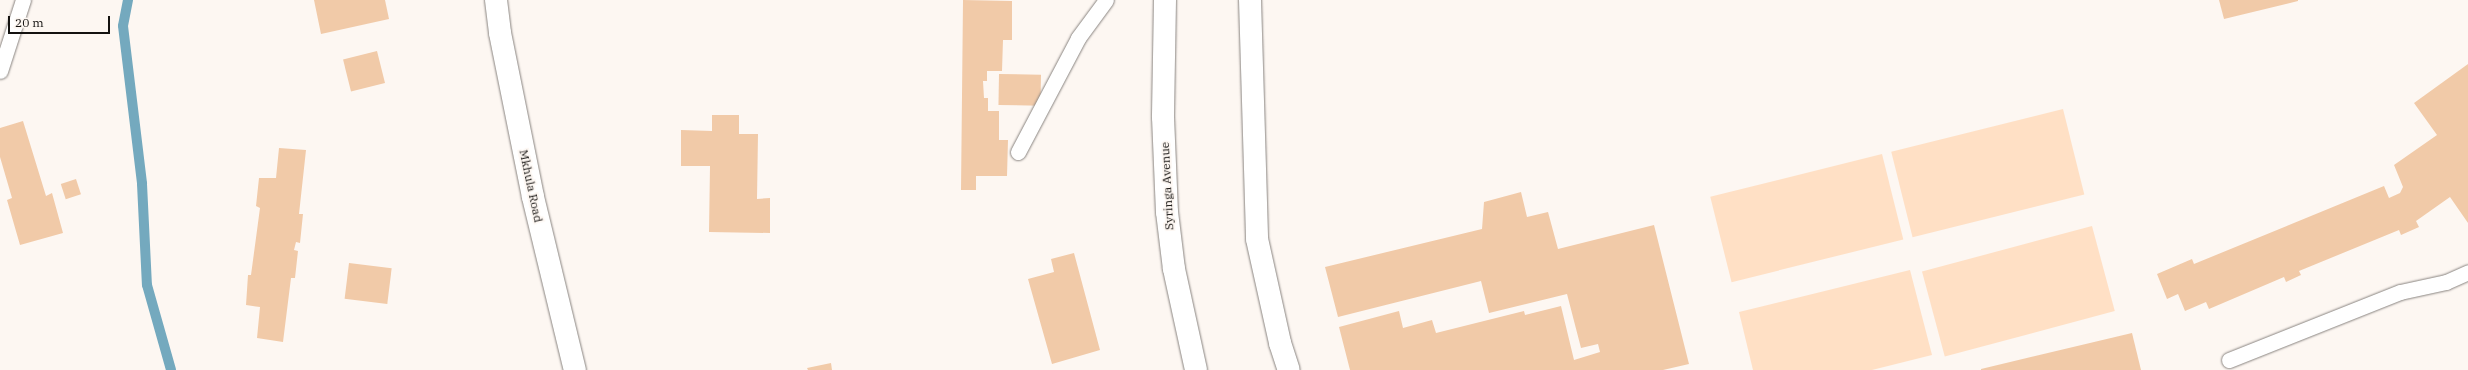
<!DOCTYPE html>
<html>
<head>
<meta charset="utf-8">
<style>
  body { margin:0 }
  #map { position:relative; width:2468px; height:370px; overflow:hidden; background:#fdf7f2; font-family:"IBM Plex Serif",serif }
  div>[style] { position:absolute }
  .green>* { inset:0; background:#ffe0c5; transform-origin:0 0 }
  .stream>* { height:10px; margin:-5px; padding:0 5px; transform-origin:5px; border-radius:5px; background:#74a9be }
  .building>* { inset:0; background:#f1caa8; transform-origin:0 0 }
  .roads { filter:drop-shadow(0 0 1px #898480) drop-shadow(0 0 1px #898480) }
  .service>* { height:15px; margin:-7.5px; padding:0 7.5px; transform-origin:7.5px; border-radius:7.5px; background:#fff }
  .minor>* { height:22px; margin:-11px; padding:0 11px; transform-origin:11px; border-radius:11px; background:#fff }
  .tertiary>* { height:22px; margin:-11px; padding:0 11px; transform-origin:11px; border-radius:11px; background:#fff }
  span { translate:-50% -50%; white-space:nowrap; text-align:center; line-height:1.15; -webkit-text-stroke:3.5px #fdf7f2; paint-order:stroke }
  .street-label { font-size:12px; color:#141210 }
  .scale { position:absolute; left:8px; top:16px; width:102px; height:18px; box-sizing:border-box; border:2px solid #141210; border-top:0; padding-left:5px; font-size:12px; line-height:14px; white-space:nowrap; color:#141210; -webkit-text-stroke:3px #fdf7f2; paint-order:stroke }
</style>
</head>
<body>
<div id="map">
  <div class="green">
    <div style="left:2063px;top:109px;width:88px;height:177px;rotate:76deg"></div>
    <div style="left:1882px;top:154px;width:88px;height:177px;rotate:76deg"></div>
    <div style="left:2092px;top:226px;width:88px;height:176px;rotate:75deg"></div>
    <div style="clip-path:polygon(1910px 270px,1932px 355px,1872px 370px,1753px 370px,1739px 312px)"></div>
  </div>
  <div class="stream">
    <div style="left:128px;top:0;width:26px;rotate:101deg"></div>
    <div style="left:123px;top:26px;width:159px;rotate:83.1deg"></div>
    <div style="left:142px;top:184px;width:101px;rotate:87.2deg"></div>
    <div style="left:147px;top:285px;width:88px;rotate:74.2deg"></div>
  </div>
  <div class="building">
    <div style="clip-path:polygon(314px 0,385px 0,389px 19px,321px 34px)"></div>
    <div style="clip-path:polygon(963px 0,1012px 1px,1012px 40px,1003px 40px,1002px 71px,987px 71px,987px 81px,983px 81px,984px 98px,988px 98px,988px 111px,999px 111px,999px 140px,1008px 140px,1007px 176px,976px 176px,976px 190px,961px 190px)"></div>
    <div style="clip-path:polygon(2219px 0,2298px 0,2298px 1px,2224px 19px)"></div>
    <div style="left:377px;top:51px;width:33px;height:35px;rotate:76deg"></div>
    <div style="clip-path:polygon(2468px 64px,2468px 223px,2450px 197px,2416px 221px,2419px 227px,2401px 235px,2399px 230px,2299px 271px,2301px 275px,2286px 282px,2284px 277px,2209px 309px,2206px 302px,2185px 311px,2178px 294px,2167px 299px,2157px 274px,2192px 259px,2194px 264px,2384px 186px,2389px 198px,2400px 193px,2403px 187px,2394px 165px,2437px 135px,2414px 103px)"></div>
    <div style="left:999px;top:74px;width:42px;height:31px;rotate:1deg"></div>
    <div style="clip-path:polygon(712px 115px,739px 115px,739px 134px,758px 134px,757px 199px,770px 198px,770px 233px,709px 232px,710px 166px,681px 166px,681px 130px,712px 131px)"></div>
    <div style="clip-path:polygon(23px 121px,46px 196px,52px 193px,63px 233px,20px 245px,7px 200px,12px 198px,0 157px,0 128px)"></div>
    <div style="clip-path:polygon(279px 148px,306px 150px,299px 214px,303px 214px,300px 243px,296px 242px,294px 250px,298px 251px,295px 278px,291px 278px,283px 342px,257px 338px,260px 307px,246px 305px,248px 275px,251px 275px,260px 208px,256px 206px,259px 178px,276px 178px)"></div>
    <div style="left:76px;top:179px;width:16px;height:16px;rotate:72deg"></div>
    <div style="clip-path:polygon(1521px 192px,1527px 217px,1548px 212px,1558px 249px,1654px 225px,1689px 364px,1663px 370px,1350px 370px,1339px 327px,1399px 311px,1403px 328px,1432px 320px,1436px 333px,1524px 311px,1525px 315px,1561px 306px,1574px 360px,1600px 352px,1598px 344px,1581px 348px,1567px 294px,1489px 313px,1481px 281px,1338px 317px,1325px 267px,1482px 229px,1484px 202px)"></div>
    <div style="clip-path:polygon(1074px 253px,1100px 350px,1052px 364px,1028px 279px,1054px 272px,1051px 259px)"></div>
    <div style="left:349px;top:263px;width:43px;height:36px;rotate:7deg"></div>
    <div style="clip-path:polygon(2132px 333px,2141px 370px,1981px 370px,1981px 369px)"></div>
    <div style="clip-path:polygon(831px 363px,832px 370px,808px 370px,807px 368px)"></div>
  </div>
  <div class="roads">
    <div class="service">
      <div style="left:0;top:71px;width:75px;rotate:-72.1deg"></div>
      <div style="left:1018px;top:152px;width:129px;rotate:-62.2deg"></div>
      <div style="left:1078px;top:38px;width:47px;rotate:-53.6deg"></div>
      <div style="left:2229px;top:360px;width:184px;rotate:-21.7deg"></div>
      <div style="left:2400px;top:292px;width:47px;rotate:-12.3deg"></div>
      <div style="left:2446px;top:282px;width:24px;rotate:-24deg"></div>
    </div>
    <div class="minor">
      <div style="left:496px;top:0;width:33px;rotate:83deg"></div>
      <div style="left:500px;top:33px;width:167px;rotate:78.6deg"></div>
      <div style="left:533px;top:197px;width:178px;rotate:76.4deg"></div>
      <div style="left:1250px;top:0;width:239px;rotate:88.3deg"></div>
      <div style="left:1257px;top:239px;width:107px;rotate:77.5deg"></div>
      <div style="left:1280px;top:343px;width:28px;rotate:72deg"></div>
    </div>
    <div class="tertiary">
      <div style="left:1165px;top:0;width:117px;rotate:91deg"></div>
      <div style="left:1163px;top:117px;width:95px;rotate:87.6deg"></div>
      <div style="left:1167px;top:212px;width:57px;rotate:83deg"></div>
      <div style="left:1174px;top:269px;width:103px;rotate:77.7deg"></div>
    </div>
  </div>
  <div class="street-label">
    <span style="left:531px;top:186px;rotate:78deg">Mkhula Road</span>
    <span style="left:1167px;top:186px;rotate:-93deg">Syringa Avenue</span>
  </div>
  <div class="scale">20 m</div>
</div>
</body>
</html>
